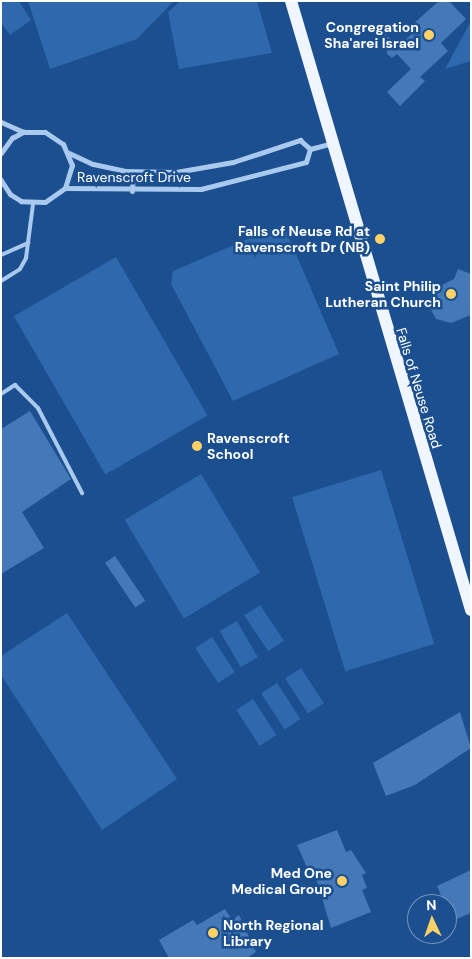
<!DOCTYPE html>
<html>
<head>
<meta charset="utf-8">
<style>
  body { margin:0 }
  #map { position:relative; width:472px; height:959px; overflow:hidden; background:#1b4f8f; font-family:"DM Sans",sans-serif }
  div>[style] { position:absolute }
  .green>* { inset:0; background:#2e69ad; transform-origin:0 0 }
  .building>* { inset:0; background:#4478b7; transform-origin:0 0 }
  .service>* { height:4px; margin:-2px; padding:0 2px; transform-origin:2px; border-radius:2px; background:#a9c9ee }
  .minor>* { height:5px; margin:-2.5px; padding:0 2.5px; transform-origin:2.5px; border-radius:2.5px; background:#a9c9ee }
  .primary>* { height:12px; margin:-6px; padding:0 6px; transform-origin:6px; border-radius:6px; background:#f0f6ff }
  .dots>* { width:14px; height:14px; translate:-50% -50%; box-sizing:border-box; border:2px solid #1b4f8f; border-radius:50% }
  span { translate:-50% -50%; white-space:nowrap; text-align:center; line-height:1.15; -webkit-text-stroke:5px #1b4f8f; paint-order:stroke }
  .poi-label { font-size:14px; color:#fff; font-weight:700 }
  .right { translate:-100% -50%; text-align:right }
  .left { translate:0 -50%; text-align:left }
  .street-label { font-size:14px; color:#fff }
  .frame { position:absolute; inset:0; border:2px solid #fff; pointer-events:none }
  .north { position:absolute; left:407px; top:894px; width:50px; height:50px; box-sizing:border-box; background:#1b4f8f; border:1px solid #7695bc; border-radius:50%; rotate:357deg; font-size:14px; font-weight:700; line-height:20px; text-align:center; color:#fff }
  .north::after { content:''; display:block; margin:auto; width:18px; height:22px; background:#ffd166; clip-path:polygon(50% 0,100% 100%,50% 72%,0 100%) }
</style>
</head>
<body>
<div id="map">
  <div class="green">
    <div style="clip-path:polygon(1px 1px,19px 1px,31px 20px,10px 35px,1px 23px)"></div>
    <div style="clip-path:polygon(28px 1px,174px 1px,137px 39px,50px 69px)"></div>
    <div style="clip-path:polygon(180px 1px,257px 1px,272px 53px,179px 69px,168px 12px)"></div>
    <div style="clip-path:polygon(471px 21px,471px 61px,445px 69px)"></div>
    <div style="clip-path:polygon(283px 224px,339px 354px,233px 401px,171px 284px,173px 271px)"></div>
    <div style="left:116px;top:257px;width:183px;height:118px;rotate:60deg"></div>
    <div style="left:381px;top:470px;width:182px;height:93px;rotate:73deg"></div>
    <div style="left:201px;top:474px;width:115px;height:89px;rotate:59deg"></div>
    <div style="left:260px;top:605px;width:43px;height:19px;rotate:56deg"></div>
    <div style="clip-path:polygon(67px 613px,177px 779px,102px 830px,1px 675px,1px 656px)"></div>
    <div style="left:237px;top:621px;width:42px;height:20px;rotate:60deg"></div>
    <div style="left:212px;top:637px;width:42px;height:20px;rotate:57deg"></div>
    <div style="left:301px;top:668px;width:42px;height:19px;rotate:57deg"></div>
    <div style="left:277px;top:683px;width:43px;height:19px;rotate:57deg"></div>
    <div style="left:253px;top:699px;width:43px;height:20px;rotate:57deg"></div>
  </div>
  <div class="building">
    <div style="clip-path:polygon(439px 1px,449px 1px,466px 19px,441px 43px,448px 51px,420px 77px,425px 81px,400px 106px,387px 92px,411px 69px,397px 54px,392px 58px,387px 54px,387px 44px,381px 37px,384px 34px,400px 45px,415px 31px,413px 24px)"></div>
    <div style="clip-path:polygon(458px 269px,471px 274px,471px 315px,451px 323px,436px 319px,428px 304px,434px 289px,454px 279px)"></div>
    <div style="clip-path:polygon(30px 411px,71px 479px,22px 512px,44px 548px,1px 574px,1px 429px)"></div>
    <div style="left:115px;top:556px;width:54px;height:12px;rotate:56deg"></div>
    <div style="clip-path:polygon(460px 712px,471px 748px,415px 785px,386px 796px,373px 763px)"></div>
    <div style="clip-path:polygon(337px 830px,346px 852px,351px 850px,366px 873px,362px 875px,367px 888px,362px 890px,371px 912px,331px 928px,313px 868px,308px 870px,297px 845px)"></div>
    <div style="clip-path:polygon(471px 870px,471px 913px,452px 921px,437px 886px)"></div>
    <div style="clip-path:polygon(225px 909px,232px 920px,239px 915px,256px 952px,247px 958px,169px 958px,159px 940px,193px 920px,197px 925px)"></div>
  </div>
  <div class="service">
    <div style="left:1px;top:255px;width:30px;rotate:-24deg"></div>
    <div style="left:1px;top:281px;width:22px;rotate:-32deg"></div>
    <div style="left:20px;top:269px;width:13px;rotate:-61deg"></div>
    <div style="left:26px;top:258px;width:54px;rotate:-82.6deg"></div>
    <div style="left:1px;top:394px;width:17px;rotate:-33deg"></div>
    <div style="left:15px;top:385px;width:33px;rotate:45deg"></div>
    <div style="left:38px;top:408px;width:96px;rotate:62.6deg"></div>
  </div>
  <div class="minor">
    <div style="left:1px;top:122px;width:24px;rotate:24deg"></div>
    <div style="left:310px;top:149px;width:23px;rotate:-15deg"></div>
    <div style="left:1px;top:153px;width:19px;rotate:-54deg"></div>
    <div style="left:12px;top:138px;width:13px;rotate:-29deg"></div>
    <div style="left:23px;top:132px;width:22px"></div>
    <div style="left:45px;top:132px;width:22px;rotate:34deg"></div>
    <div style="left:63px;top:144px;width:23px;rotate:67deg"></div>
    <div style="left:72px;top:165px;width:24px;rotate:107deg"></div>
    <div style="left:65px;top:188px;width:24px;rotate:145deg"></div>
    <div style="left:45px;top:202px;width:24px;rotate:-178deg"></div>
    <div style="left:21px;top:201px;width:13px;rotate:-148deg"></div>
    <div style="left:10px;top:194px;width:17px;rotate:-123deg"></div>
    <div style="left:69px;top:153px;width:26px;rotate:25deg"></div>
    <div style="left:93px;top:164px;width:33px;rotate:12deg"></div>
    <div style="left:125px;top:171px;width:51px;rotate:1.1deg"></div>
    <div style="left:176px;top:172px;width:58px;rotate:-10deg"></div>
    <div style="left:233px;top:162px;width:71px;rotate:-18.2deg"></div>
    <div style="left:300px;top:140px;width:13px;rotate:42deg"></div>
    <div style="left:65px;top:188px;width:136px;rotate:0.4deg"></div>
    <div style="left:201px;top:189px;width:108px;rotate:-14.4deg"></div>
    <div style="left:306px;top:162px;width:14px;rotate:-73deg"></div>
    <div style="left:132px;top:191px;width:19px;rotate:-87deg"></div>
  </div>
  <div class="primary">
    <div style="left:291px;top:1px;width:635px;rotate:73.53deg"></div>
  </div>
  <div class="dots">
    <div style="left:429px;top:35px;background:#ffd166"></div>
    <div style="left:380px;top:239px;background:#ffd166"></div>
    <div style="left:451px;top:294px;background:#ffd166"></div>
    <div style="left:197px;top:446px;background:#ffd166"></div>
    <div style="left:342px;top:881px;background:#ffd166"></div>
    <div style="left:213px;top:933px;background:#ffd166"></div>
  </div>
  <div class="poi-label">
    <span class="right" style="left:419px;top:35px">Congregation<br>Sha'arei Israel</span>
    <span class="right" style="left:370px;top:239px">Falls of Neuse Rd at<br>Ravenscroft Dr (NB)</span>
    <span class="right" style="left:441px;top:294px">Saint Philip<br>Lutheran Church</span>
    <span class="left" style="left:207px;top:446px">Ravenscroft<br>School</span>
    <span class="right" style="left:332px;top:881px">Med One<br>Medical Group</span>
    <span class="left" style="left:223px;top:933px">North Regional<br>Library</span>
  </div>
  <div class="street-label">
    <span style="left:134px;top:177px">Ravenscroft Drive</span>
    <span style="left:419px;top:388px;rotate:73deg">Falls of Neuse Road</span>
  </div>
  <div class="frame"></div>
  <div class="north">N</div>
</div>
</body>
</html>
